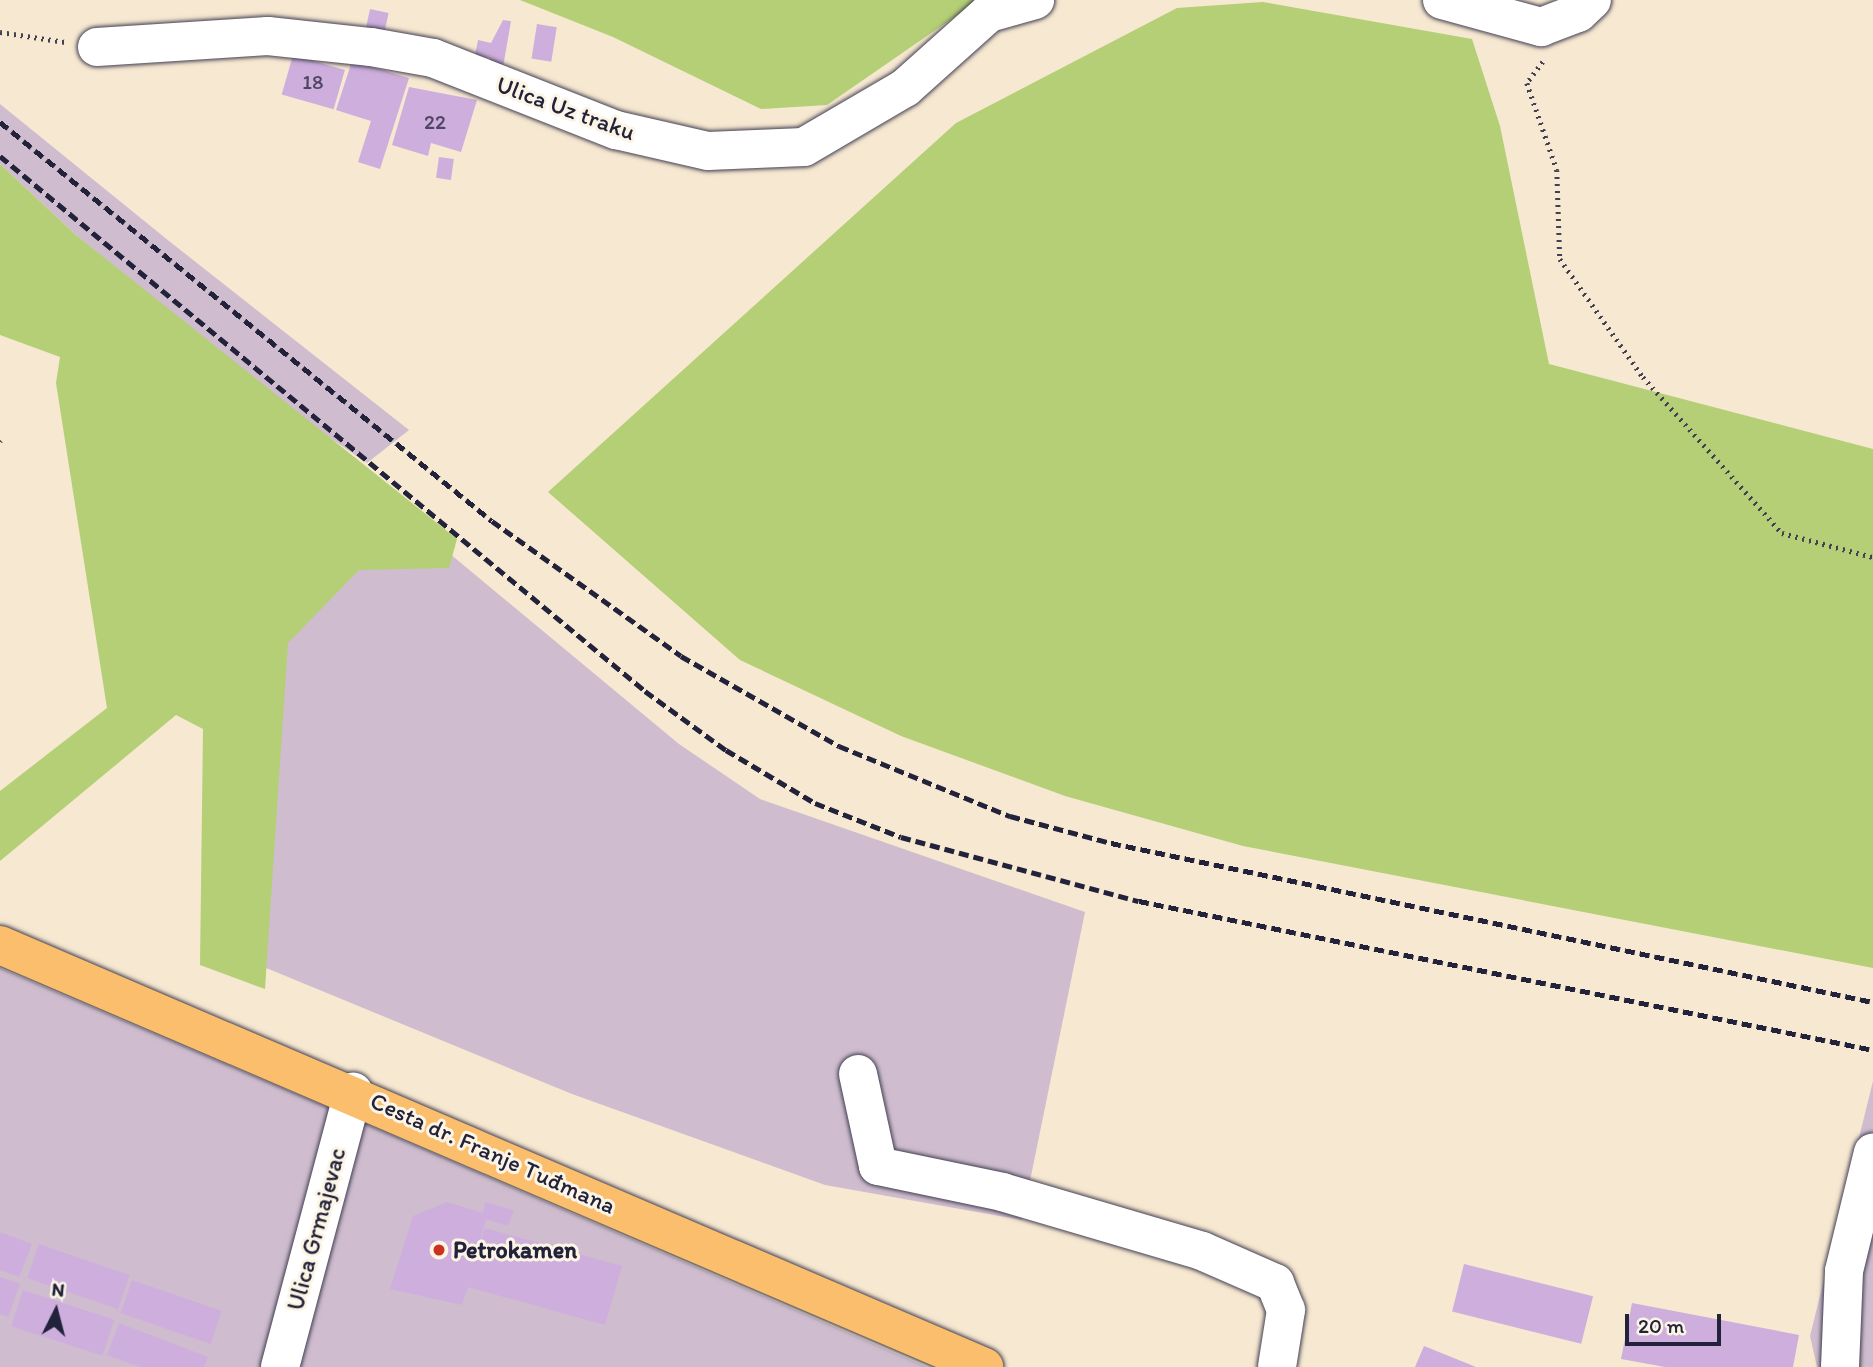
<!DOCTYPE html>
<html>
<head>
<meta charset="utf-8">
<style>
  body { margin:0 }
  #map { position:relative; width:1873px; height:1367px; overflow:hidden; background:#f7e8d1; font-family:Itim,sans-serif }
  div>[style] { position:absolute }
  .industrial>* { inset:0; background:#cfbdcf }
  .green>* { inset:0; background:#b4cf75 }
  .building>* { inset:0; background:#ceaedc; transform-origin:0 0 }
  .path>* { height:4.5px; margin-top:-2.25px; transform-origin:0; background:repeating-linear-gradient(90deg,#424052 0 2px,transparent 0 7px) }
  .roads { filter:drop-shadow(0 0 2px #424052) drop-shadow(0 0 2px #424052) }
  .minor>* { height:38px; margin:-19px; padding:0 19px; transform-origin:19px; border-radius:19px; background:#fff }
  .major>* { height:38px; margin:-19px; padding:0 19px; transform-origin:19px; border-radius:19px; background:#fabe6d }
  .rail>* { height:5px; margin-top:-2.5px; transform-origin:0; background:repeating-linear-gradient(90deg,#22223b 0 10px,transparent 0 15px) }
  .dots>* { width:19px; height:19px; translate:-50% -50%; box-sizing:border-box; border:4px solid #fcf5e5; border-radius:50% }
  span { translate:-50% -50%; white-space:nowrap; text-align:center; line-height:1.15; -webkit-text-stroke:6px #fcf5e5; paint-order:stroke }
  .number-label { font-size:21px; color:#4d4563 }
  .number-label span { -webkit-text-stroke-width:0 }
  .street-label { font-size:24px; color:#22223b }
  .poi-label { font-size:24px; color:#22223b; font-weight:700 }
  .left { translate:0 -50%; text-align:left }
  .north { position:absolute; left:21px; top:1276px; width:70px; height:70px; -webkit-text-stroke:5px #fcf5e5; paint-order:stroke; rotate:6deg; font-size:19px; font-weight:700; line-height:28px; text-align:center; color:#22223b }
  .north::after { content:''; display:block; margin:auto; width:24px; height:32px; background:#22223b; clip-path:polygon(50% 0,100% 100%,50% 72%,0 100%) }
  .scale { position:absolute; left:1625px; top:1314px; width:96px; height:32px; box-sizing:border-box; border:4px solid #22223b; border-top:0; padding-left:9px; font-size:21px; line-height:24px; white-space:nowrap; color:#22223b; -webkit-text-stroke:5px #fcf5e5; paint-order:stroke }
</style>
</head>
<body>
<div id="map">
  <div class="industrial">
    <div style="clip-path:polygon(0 104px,169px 241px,409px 430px,367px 463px,301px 418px,76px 235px,0 164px)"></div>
    <div style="clip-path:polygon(408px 519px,679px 744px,760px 799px,1085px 912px,1022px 1220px,825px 1185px,572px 1094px,220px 949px,227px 690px)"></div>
    <div style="clip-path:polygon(0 968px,336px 1111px,927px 1367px,0 1367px)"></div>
    <div style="clip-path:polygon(1873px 1081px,1873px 1367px,1817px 1367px,1810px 1336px)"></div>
  </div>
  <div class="green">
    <div style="clip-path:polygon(520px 0,979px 0,827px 105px,761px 109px,613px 37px)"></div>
    <div style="clip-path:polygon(1263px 2px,1472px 39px,1500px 126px,1549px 364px,1873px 449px,1873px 968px,1243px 846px,1065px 796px,901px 736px,740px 660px,548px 492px,956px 123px,1177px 8px)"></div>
    <div style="clip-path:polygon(0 164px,76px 235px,457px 539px,449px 568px,359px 570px,288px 643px,265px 989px,200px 965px,203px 729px,176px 715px,0 861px,0 791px,107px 708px,56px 383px,60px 357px,0 335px)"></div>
  </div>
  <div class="building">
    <div style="left:370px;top:9px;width:19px;height:20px;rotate:12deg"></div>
    <div style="clip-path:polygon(503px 20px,511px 21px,502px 73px,487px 71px,490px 58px,475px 55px,478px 40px,491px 43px)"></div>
    <div style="left:537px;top:24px;width:20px;height:35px;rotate:9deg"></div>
    <div style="left:293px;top:55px;width:54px;height:41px;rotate:16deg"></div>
    <div style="clip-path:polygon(352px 61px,409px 78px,380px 169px,358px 162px,371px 121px,336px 110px)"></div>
    <div style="clip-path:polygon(409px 87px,477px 100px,461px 152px,431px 143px,428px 156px,392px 145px)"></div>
    <div style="left:439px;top:157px;width:15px;height:21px;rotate:8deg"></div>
    <div style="clip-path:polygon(447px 1202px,483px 1213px,485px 1202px,514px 1210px,508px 1226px,486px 1219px,479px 1246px,485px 1228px,622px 1266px,605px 1325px,468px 1287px,462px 1305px,390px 1289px,413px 1216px)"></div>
    <div style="clip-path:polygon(0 1232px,32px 1244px,19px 1277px,0 1270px)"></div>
    <div style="left:39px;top:1244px;width:96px;height:36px;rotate:19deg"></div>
    <div style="left:1464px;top:1264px;width:133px;height:49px;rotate:14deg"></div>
    <div style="clip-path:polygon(0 1277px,20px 1284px,8px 1317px,0 1314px)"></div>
    <div style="left:132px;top:1280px;width:95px;height:35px;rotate:19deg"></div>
    <div style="left:23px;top:1290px;width:96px;height:38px;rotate:18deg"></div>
    <div style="clip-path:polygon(1632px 1303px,1799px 1335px,1793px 1367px,1665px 1367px,1621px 1359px)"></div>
    <div style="clip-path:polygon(119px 1323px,208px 1357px,204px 1367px,140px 1367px,107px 1355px)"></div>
    <div style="clip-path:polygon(1424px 1346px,1476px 1367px,1415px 1367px)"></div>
  </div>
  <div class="path">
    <div style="left:0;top:32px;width:66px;rotate:8.7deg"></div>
    <div style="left:1543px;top:62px;width:26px;rotate:127deg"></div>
    <div style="left:1527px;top:83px;width:92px;rotate:71deg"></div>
    <div style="left:1557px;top:170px;width:89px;rotate:88.1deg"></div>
    <div style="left:1560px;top:259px;width:144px;rotate:54.9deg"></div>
    <div style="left:1643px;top:377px;width:209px;rotate:48.3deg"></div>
    <div style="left:1782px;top:533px;width:94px;rotate:14.8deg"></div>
    <div style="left:0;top:441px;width:1px;rotate:-45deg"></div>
  </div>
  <div class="roads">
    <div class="minor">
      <div style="left:1442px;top:0;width:103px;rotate:15.3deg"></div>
      <div style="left:1541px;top:27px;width:40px;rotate:-21deg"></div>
      <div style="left:1578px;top:13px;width:19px;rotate:-43deg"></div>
      <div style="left:97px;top:47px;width:171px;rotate:-3.7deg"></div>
      <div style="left:268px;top:36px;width:104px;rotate:6.1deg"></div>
      <div style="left:371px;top:47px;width:63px;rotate:10.1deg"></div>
      <div style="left:433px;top:58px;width:197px;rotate:21.5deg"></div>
      <div style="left:616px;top:130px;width:94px;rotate:12.9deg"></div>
      <div style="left:708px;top:151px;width:96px;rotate:-2.4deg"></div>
      <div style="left:804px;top:147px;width:117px;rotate:-30.3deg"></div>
      <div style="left:905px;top:88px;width:113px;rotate:-41.8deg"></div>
      <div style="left:989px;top:13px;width:48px;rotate:-15.8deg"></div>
      <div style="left:858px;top:1074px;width:94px;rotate:77.7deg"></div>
      <div style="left:878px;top:1166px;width:127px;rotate:11.8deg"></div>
      <div style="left:1002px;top:1192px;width:209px;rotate:16.4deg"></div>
      <div style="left:1202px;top:1251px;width:80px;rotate:23.7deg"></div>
      <div style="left:1275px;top:1283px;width:29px;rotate:68deg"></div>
      <div style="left:1286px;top:1310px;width:58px;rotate:99deg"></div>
      <div style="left:280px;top:1367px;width:285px;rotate:-75.1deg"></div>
      <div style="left:1840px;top:1367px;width:96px;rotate:-87.6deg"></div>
      <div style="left:1844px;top:1271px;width:122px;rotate:-76.3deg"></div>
    </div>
    <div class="major">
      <div style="left:0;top:945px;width:1071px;rotate:23.21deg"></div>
    </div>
  </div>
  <div class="rail">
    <div style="left:0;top:122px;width:633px;rotate:39.04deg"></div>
    <div style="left:492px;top:521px;width:232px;rotate:35.5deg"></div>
    <div style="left:681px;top:656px;width:182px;rotate:29.7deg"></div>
    <div style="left:839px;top:746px;width:185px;rotate:22.3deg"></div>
    <div style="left:1010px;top:816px;width:105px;rotate:15deg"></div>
    <div style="left:1111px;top:843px;width:778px;rotate:11.79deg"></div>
    <div style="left:0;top:156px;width:838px;rotate:39.67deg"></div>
    <div style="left:645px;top:691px;width:100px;rotate:36.1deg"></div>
    <div style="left:726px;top:750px;width:104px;rotate:30.8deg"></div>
    <div style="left:815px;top:803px;width:92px;rotate:21.6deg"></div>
    <div style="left:901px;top:837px;width:246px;rotate:15.1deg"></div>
    <div style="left:1139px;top:901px;width:749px;rotate:11.47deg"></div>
  </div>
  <div class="dots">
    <div style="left:439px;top:1250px;background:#c8321e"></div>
  </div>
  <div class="number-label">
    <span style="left:313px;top:82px">18</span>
    <span style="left:435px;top:122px">22</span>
  </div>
  <div class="street-label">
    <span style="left:566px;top:108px;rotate:20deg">Ulica Uz traku</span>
    <span style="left:493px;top:1153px;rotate:24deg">Cesta dr. Franje Tuđmana</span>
    <span style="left:316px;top:1229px;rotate:-75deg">Ulica Grmajevac</span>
  </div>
  <div class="poi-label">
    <span class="left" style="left:453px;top:1250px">Petrokamen</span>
  </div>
  <div class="north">N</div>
  <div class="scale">20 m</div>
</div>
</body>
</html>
